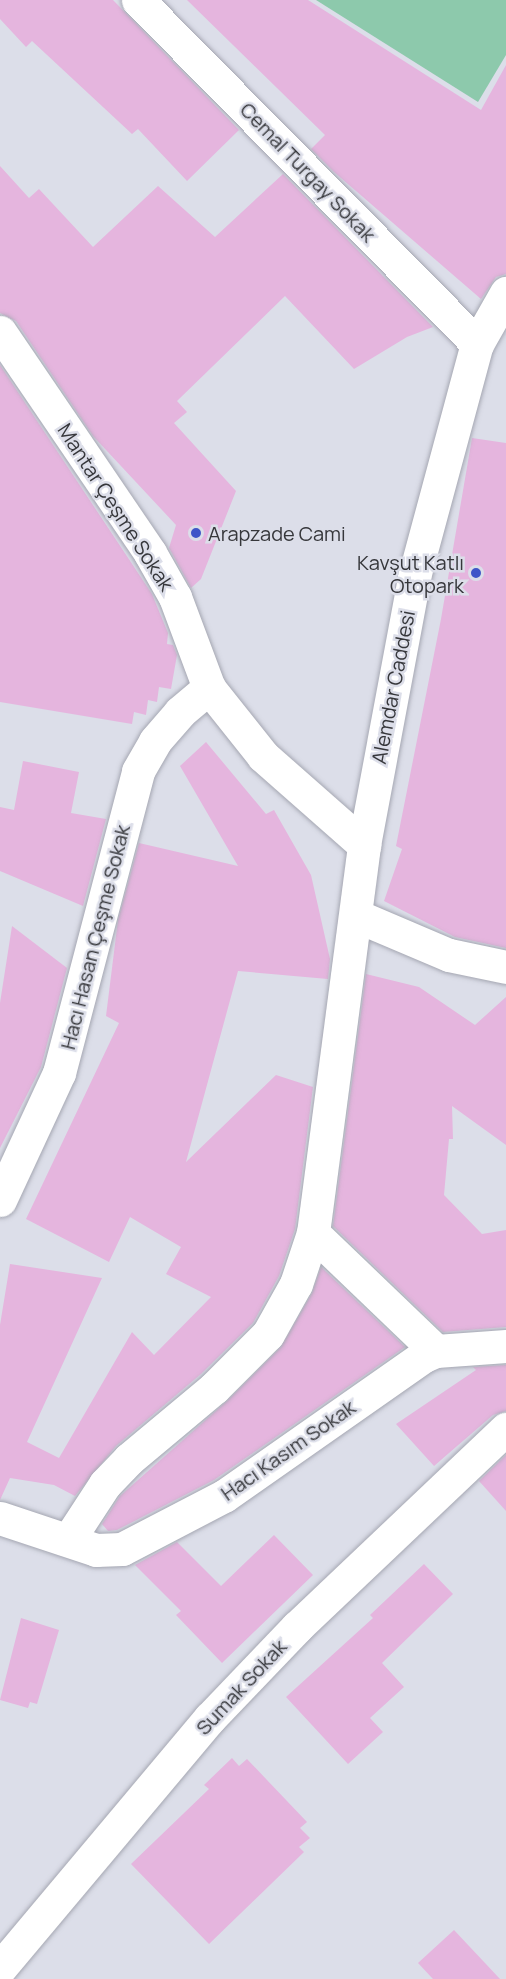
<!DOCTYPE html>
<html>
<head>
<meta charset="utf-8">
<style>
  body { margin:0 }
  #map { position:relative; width:506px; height:1979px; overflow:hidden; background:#dcdee9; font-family:Manrope,sans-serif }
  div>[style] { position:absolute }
  .green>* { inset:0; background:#8dc9ac }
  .building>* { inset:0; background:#e5b5de }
  .roads { filter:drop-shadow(0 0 2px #a5a7b2) drop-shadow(0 0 2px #a5a7b2) }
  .minor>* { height:33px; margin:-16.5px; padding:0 16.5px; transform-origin:16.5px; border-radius:16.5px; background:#fff }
  .dots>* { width:16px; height:16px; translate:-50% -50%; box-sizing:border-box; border:3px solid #dcdee9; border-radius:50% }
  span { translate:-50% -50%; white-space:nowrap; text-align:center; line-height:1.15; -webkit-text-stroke:5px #dcdee9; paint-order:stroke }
  .street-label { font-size:20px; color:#36373b }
  .poi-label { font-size:20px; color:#36373b }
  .left { translate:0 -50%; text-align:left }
  .right { translate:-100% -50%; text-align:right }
</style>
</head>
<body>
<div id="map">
  <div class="green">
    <div style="clip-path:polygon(316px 0,506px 0,506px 55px,478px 102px)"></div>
  </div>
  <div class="building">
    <div style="clip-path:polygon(0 0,113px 0,239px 130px,187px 181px,138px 129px,132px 134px,32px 41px,26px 47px,0 19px)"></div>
    <div style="clip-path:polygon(187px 0,308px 0,481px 110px,506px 65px,506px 274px,496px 277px,481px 299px,334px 172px,311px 149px,325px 135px)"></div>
    <div style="clip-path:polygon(0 166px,29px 198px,39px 189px,93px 247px,158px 186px,215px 237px,283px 174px,433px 327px,407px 337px,354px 369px,285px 296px,177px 401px,187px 412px,174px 423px,236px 491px,201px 579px,191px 588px,169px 548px,176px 525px,93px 436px,16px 321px,0 313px)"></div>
    <div style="clip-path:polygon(0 365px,152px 594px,168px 633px,167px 644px,173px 645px,177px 655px,171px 689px,159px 687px,157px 702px,148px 700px,146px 715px,134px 712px,132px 724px,0 702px)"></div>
    <div style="clip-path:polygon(472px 438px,506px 443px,506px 948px,455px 937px,384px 901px,402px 849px,396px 846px,441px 619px)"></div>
    <div style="clip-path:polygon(206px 742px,266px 814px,274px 810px,311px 875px,330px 959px,328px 979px,238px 971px,186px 1162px,276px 1075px,313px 1087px,295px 1229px,279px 1276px,253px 1323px,201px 1374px,116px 1446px,75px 1496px,54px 1485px,10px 1478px,0 1500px,0 1325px,10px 1264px,102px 1278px,27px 1442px,59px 1458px,132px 1332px,154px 1355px,211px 1297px,166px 1274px,181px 1247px,130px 1217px,109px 1262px,26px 1219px,119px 1023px,106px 1016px,118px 920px,139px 843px,238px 866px,180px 766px)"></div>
    <div style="clip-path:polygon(23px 761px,79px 772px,71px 813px,106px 819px,83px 906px,0 871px,0 807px,14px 810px)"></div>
    <div style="clip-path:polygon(12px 926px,67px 968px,41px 1067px,0 1148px,0 1003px)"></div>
    <div style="clip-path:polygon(366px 974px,419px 987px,475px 1025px,506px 997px,506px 1145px,452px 1106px,453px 1139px,449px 1139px,444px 1195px,482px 1234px,506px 1230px,506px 1327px,443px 1332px,333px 1226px)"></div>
    <div style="clip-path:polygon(321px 1267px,405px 1347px,214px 1480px,117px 1530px,108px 1531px,102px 1524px,120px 1496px,227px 1401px,281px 1347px,312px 1293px)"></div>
    <div style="clip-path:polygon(506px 1365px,506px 1411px,493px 1415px,434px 1466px,396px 1424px,476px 1370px,473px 1367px)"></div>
    <div style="clip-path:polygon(506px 1455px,506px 1511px,479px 1481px)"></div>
    <div style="clip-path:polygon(274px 1535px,313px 1575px,222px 1663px,176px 1615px,181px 1611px,135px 1565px,177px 1542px,221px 1586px)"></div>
    <div style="clip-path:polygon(424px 1564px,453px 1594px,382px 1663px,404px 1687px,370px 1718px,383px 1732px,348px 1764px,286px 1697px,373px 1618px,370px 1615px)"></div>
    <div style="clip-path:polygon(21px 1618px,59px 1630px,37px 1704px,30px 1702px,28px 1708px,0 1700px)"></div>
    <div style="clip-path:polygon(232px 1758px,239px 1766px,247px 1759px,307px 1822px,300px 1828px,310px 1838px,299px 1847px,304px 1852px,209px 1944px,131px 1864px,209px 1789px,204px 1785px)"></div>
    <div style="clip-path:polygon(454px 1930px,500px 1979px,433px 1979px,418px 1963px)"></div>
  </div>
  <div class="roads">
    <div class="minor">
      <div style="left:138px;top:0;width:483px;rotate:45.4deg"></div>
      <div style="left:0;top:332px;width:267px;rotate:55.8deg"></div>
      <div style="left:150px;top:553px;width:51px;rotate:60.4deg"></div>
      <div style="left:175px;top:597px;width:97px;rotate:69.5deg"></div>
      <div style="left:209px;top:688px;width:87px;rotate:51.5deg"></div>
      <div style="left:263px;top:756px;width:135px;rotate:41.4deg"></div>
      <div style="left:357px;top:916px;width:100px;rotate:23deg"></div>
      <div style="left:449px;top:955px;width:58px;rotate:11.9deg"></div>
      <div style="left:0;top:1200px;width:140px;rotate:-65.1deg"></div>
      <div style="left:59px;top:1073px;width:312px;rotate:-75.3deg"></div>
      <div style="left:138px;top:771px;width:34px;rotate:-60deg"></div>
      <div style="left:155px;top:741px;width:38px;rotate:-49deg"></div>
      <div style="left:180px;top:712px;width:38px;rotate:-40deg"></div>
      <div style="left:313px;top:1233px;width:170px;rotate:43.8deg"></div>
      <div style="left:0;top:1518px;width:101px;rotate:18.4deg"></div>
      <div style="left:96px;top:1550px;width:26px;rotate:-2deg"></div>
      <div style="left:122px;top:1549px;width:115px;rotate:-27.5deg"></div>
      <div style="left:224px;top:1496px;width:244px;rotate:-35deg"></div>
      <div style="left:424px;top:1356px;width:13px;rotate:-23deg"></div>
      <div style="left:436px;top:1351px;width:70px;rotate:-4.1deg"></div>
      <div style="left:69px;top:1539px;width:66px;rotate:-56.8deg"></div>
      <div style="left:105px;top:1484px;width:35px;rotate:-46deg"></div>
      <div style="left:129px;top:1459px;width:111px;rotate:-39.9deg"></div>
      <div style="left:214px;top:1388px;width:76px;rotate:-45deg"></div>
      <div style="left:268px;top:1334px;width:57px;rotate:-60.8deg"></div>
      <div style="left:296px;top:1284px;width:54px;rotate:-71.6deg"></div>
      <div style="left:313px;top:1233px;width:391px;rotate:-82.5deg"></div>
      <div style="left:364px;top:845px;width:273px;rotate:-79.4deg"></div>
      <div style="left:414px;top:577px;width:241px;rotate:-74.9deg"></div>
      <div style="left:477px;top:344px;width:59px;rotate:-60.4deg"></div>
      <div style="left:0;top:1968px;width:326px;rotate:-50deg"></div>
      <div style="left:210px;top:1718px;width:126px;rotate:-46.3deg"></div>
      <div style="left:297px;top:1627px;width:288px;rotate:-43.5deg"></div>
    </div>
  </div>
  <div class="dots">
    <div style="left:196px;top:533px;background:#3f55c8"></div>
    <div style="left:476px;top:573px;background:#3f55c8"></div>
  </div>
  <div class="street-label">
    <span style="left:308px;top:172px;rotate:46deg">Cemal Turgay Sokak</span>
    <span style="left:116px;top:507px;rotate:57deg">Mantar Çeşme Sokak</span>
    <span style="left:393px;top:687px;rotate:-79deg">Alemdar Caddesi</span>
    <span style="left:95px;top:937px;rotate:-76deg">Hacı Hasan Çeşme Sokak</span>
    <span style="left:288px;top:1450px;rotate:-35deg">Hacı Kasım Sokak</span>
    <span style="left:241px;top:1687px;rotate:-47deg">Sumak Sokak</span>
  </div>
  <div class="poi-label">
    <span class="left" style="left:208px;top:533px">Arapzade Cami</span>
    <span class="right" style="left:464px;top:574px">Kavşut Katlı<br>Otopark</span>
  </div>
</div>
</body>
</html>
